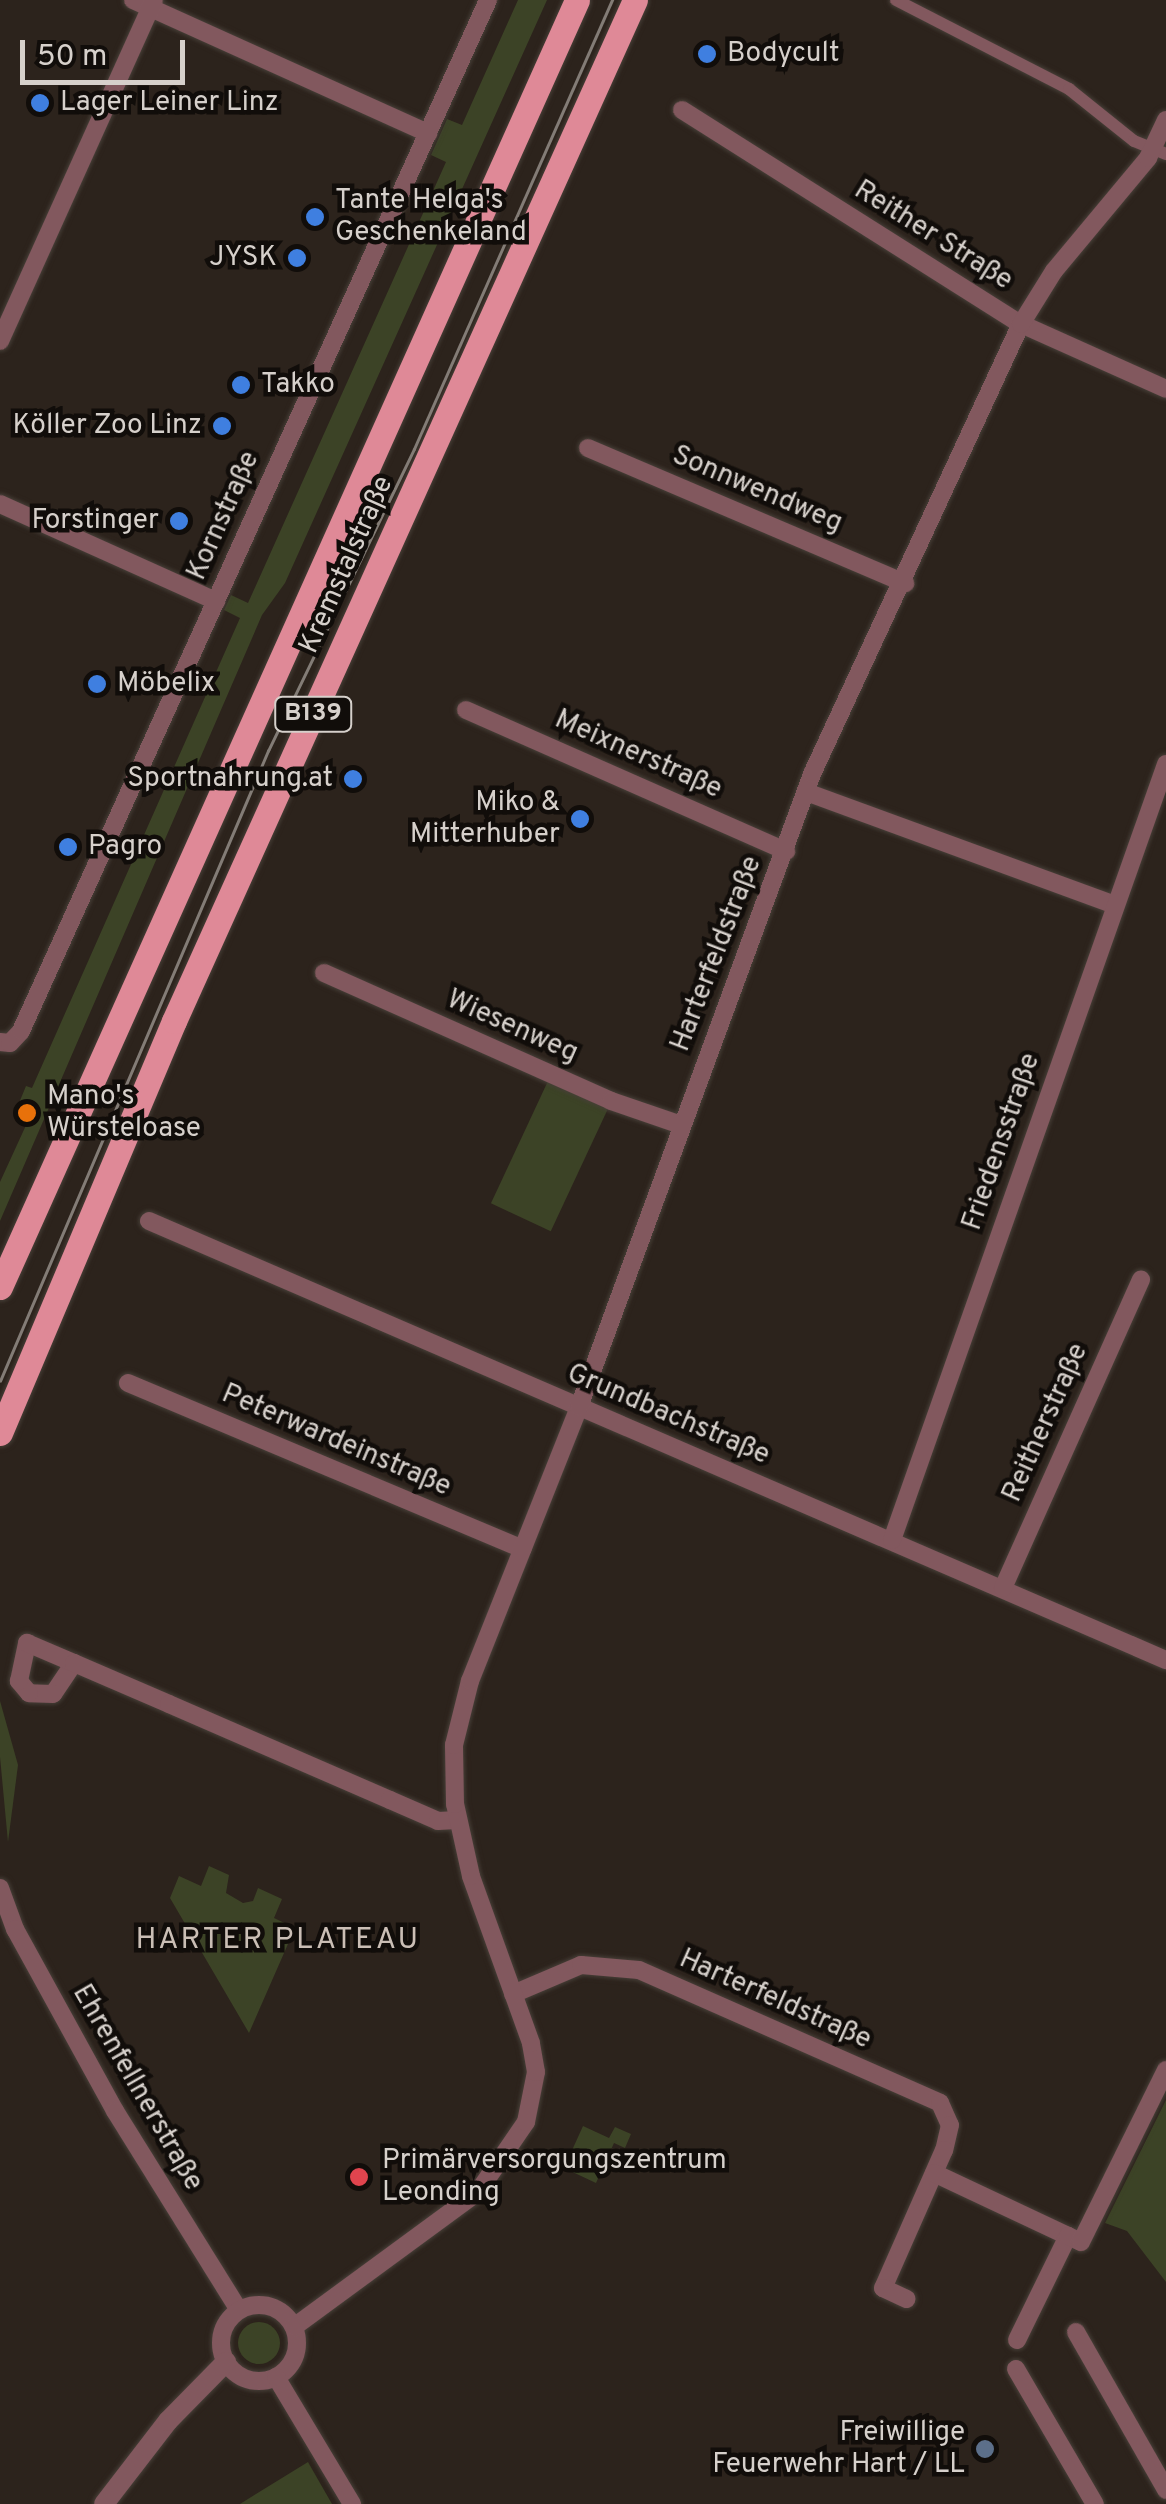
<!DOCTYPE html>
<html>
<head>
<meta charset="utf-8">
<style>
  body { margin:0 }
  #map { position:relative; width:1166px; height:2504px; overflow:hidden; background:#2c231c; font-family:Overpass,sans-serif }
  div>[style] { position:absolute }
  .green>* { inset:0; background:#3c4326; transform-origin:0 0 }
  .round { border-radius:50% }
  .roads { filter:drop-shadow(0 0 2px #473f38) drop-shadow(0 0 2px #473f38) }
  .pedestrian>* { height:12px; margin:-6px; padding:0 6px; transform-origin:6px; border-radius:6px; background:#82585e }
  .minor>* { height:18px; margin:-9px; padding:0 9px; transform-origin:9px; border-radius:9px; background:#82585e }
  .minor>.ring { margin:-9px; padding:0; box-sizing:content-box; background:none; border:18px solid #82585e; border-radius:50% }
  .tertiary>* { height:20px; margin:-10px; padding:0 10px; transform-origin:10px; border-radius:10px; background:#82585e }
  .primary>* { height:25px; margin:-12.5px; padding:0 12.5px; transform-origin:12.5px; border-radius:12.5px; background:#df8997 }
  .tram>* { height:2.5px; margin:-1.25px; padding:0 1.25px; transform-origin:1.25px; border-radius:1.25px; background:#837c76 }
  .dots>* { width:28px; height:28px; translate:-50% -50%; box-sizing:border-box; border:5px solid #110d0a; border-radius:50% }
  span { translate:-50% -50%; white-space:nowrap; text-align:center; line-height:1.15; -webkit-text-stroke:9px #110d0a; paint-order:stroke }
  .shield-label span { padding:2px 8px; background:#110d0a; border:2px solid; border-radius:8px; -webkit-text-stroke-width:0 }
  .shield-label { font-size:25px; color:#d6d0cb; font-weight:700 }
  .poi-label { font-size:28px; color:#d6d0cb }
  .left { translate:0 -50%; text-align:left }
  .right { translate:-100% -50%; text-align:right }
  .street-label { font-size:28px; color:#d6d0cb }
  .neighbourhood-label { font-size:30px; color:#cabeb5; letter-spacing:2.5px }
  .scale { position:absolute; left:20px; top:40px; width:165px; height:45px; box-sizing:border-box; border:5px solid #d6d0cb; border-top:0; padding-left:12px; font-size:30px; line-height:35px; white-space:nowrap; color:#d6d0cb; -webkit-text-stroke:8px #110d0a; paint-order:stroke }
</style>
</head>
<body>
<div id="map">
  <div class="green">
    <div style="clip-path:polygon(518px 0,547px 0,285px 583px,262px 615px,0 1221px,0 1182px,33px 1110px,19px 1103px,26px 1086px,32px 1088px,240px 618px,224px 610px,231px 595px,248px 603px,446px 162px,431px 155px,447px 119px,462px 125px)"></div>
    <div style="left:548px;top:1081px;width:66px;height:135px;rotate:25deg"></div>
    <div style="clip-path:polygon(0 1701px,18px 1765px,8px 1842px,0 1757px)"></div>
    <div style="clip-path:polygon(209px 1866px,229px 1875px,226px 1893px,243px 1903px,253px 1901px,258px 1888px,282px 1899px,274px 1918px,295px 1928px,249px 2033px,170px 1898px,179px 1876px,201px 1886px)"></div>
    <div style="clip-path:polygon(1166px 2100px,1166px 2282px,1127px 2231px,1105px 2223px)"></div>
    <div style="clip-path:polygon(583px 2126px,609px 2138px,615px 2127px,631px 2134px,625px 2148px,614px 2143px,596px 2183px,564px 2168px)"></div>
    <div class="round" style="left:238px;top:2322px;width:42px;height:42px"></div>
    <div style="clip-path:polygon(308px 2462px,332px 2504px,240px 2504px)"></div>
  </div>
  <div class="roads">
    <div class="pedestrian">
      <div style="left:896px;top:0;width:195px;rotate:27.2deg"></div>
      <div style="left:1069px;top:89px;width:83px;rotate:38.7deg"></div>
      <div style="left:1134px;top:141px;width:35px;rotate:22deg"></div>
    </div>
    <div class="minor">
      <div style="left:133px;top:0;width:324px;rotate:24.3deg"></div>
      <div style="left:682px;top:110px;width:401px;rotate:32.3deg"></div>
      <div style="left:1021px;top:324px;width:159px;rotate:24.1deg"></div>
      <div style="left:0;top:341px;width:374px;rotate:-65.7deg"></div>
      <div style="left:588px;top:448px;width:345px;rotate:23.1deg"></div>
      <div style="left:0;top:504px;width:237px;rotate:24.2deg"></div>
      <div style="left:466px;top:710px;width:350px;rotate:23.8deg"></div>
      <div style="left:806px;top:792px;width:328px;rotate:20.1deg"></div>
      <div style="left:324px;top:973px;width:314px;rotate:24deg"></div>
      <div style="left:611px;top:1101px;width:74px;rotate:18.9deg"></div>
      <div style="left:0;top:1042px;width:10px;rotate:6deg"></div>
      <div style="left:10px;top:1043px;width:16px;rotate:-47deg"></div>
      <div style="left:21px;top:1031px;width:1132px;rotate:-65.63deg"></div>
      <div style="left:149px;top:1221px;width:1108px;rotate:23.35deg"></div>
      <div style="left:128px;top:1383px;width:428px;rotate:22.8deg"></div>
      <div style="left:892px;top:1540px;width:823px;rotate:-70.55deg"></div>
      <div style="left:1003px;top:1588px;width:338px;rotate:-65.9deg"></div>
      <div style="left:74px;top:1663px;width:37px;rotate:124deg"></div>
      <div style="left:53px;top:1694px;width:24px;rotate:-178deg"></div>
      <div style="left:29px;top:1693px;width:16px;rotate:-130deg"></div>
      <div style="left:19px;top:1681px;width:39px;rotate:-78deg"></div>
      <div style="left:27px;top:1643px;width:51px;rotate:23.1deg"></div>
      <div style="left:74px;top:1663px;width:103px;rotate:23.3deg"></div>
      <div style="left:169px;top:1704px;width:241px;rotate:23.5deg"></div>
      <div style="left:390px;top:1800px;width:52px;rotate:23.6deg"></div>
      <div style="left:438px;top:1821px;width:19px;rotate:-3deg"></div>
      <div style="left:0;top:1888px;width:44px;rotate:69.9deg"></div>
      <div style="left:15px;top:1929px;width:208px;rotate:61.2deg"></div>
      <div style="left:115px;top:2111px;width:234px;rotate:58.1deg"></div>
      <div style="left:513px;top:1994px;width:74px;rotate:-23.1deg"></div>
      <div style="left:581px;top:1965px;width:58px;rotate:4.9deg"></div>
      <div style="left:639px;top:1970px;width:329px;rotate:23.8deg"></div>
      <div style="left:940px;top:2103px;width:24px;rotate:66deg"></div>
      <div style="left:950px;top:2125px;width:26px;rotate:103deg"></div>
      <div style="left:944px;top:2150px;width:151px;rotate:113.8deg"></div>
      <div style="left:883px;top:2288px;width:26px;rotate:25deg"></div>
      <div style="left:934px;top:2173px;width:148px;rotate:25.2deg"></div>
      <div class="ring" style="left:221px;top:2305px;width:58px;height:58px"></div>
      <div style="left:294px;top:2327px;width:228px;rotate:-36.3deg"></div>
      <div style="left:478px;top:2192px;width:85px;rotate:-55.6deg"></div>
      <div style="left:526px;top:2122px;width:51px;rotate:-78.7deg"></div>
      <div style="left:536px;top:2072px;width:29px;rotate:-100deg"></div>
      <div style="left:531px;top:2043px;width:177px;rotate:-109.8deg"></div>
      <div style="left:471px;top:1876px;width:74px;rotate:-102.5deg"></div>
      <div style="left:455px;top:1804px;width:59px;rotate:-91deg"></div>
      <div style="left:454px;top:1745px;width:66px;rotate:-76deg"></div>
      <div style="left:470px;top:1681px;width:295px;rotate:-68.3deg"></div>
      <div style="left:579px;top:1407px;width:675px;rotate:-69.79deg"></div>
      <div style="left:812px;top:774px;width:496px;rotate:-65.1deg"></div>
      <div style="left:1021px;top:324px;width:62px;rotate:-58.1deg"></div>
      <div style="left:1054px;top:271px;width:147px;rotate:-50.2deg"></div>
      <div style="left:1148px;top:158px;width:42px;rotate:-64.7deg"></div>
      <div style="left:1076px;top:2332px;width:182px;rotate:60.3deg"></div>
      <div style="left:1017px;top:2340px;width:116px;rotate:-63.9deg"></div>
      <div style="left:1068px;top:2236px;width:14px;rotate:25deg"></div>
      <div style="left:1081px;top:2242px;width:192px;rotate:-63.7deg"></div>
      <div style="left:1016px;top:2369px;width:156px;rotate:59.7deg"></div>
      <div style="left:276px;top:2377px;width:148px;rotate:59.1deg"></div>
    </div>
    <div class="tertiary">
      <div style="left:104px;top:2504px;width:105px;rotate:-52.4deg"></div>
      <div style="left:168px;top:2421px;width:83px;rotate:-45.5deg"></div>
    </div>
    <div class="primary">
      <div style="left:0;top:1287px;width:1410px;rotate:-65.85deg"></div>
      <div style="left:0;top:1433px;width:447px;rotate:-67.1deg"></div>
      <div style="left:174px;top:1021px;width:1120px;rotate:-65.7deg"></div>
    </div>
  </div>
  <div class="tram">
    <div style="left:0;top:1381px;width:685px;rotate:-66.96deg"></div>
    <div style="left:268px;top:751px;width:335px;rotate:-64.2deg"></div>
    <div style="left:414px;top:449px;width:491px;rotate:-66.2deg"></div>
  </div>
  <div class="dots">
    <div style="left:707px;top:54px;background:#3f7fe0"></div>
    <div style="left:40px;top:103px;background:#3f7fe0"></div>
    <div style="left:315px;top:217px;background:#3f7fe0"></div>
    <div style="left:297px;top:258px;background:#3f7fe0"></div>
    <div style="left:241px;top:385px;background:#3f7fe0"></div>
    <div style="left:222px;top:426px;background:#3f7fe0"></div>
    <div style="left:179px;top:521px;background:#3f7fe0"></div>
    <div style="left:97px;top:684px;background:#3f7fe0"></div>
    <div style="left:353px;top:779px;background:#3f7fe0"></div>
    <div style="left:580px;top:819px;background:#3f7fe0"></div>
    <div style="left:68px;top:847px;background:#3f7fe0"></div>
    <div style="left:27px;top:1113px;background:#e8710a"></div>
    <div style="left:359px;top:2177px;background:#e0444e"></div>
    <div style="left:985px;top:2449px;background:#5c6f8a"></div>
  </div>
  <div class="shield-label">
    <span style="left:313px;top:714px">B139</span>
  </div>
  <div class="poi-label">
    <span class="left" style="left:727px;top:54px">Bodycult</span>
    <span class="left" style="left:60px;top:103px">Lager Leiner Linz</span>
    <span class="left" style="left:335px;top:217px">Tante Helga's<br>Geschenkeland</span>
    <span class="right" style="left:277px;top:258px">JYSK</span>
    <span class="left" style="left:261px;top:385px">Takko</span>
    <span class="right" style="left:202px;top:426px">Köller Zoo Linz</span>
    <span class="right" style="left:159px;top:521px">Forstinger</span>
    <span class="left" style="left:117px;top:684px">Möbelix</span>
    <span class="right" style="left:333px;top:779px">Sportnahrung.at</span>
    <span class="right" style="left:560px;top:819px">Miko &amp;<br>Mitterhuber</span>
    <span class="left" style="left:88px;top:847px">Pagro</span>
    <span class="left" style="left:47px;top:1113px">Mano's<br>Würsteloase</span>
    <span class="left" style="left:382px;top:2177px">Primärversorgungszentrum<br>Leonding</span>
    <span class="right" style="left:965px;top:2449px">Freiwillige<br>Feuerwehr Hart / LL</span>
  </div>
  <div class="street-label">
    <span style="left:933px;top:236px;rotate:32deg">Reither Straße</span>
    <span style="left:757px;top:490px;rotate:23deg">Sonnwendweg</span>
    <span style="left:224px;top:516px;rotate:-66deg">Kornstraße</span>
    <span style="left:347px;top:565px;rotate:-66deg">Kremstalstraße</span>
    <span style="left:638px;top:755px;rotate:24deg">Meixnerstraße</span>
    <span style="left:717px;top:954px;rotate:-69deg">Harterfeldstraße</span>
    <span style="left:512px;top:1027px;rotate:24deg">Wiesenweg</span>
    <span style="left:1002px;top:1142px;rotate:-71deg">Friedensstraße</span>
    <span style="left:668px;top:1415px;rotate:23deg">Grundbachstraße</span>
    <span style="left:1046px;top:1423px;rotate:-66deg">Reitherstraße</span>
    <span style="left:336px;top:1441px;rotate:23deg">Peterwardeinstraße</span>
    <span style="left:775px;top:2000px;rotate:24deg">Harterfeldstraße</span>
    <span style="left:137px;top:2088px;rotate:60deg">Ehrenfellnerstraße</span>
  </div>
  <div class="neighbourhood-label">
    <span style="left:278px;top:1941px">HARTER PLATEAU</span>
  </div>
  <div class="scale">50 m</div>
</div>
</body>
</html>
